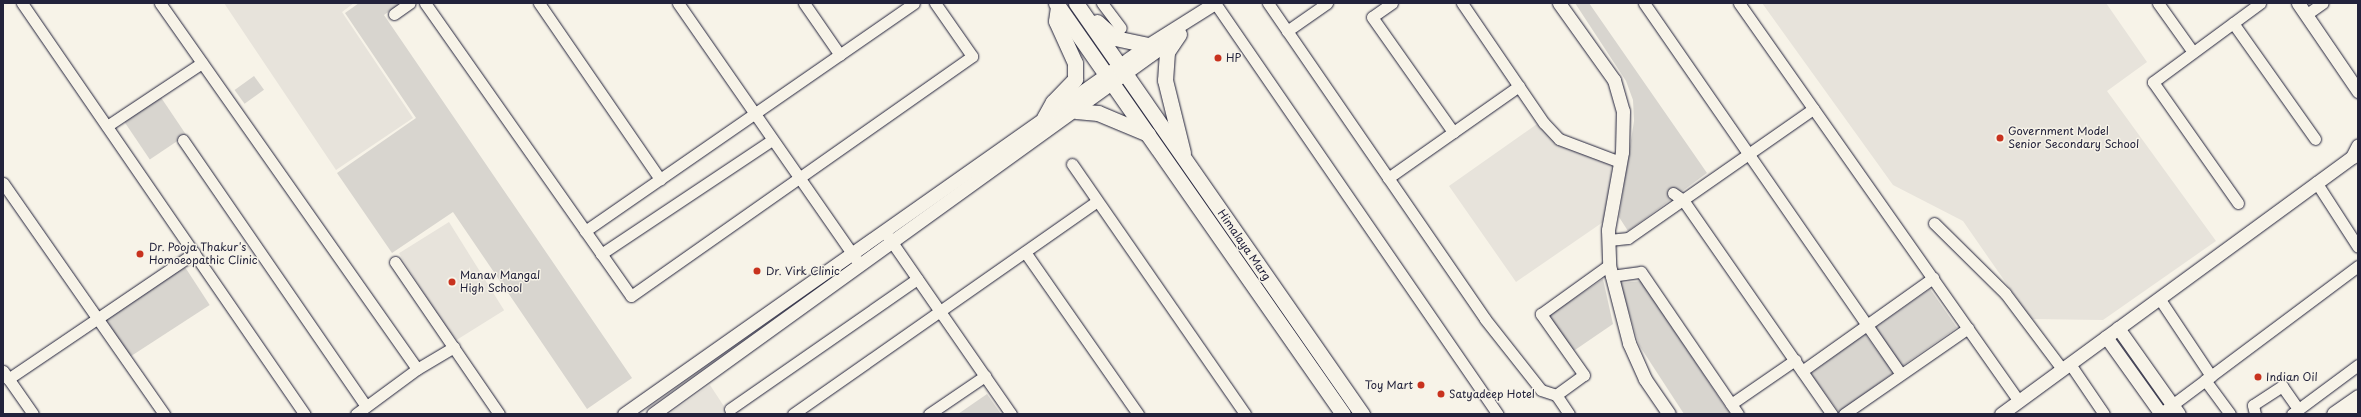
<!DOCTYPE html>
<html>
<head>
<meta charset="utf-8">
<style>
  body { margin:0 }
  #map { position:relative; width:2361px; height:417px; overflow:hidden; background:#f7f3e8; font-family:"Playpen Sans",sans-serif }
  div>[style] { position:absolute }
  .built>* { inset:0; background:#e7e3db; transform-origin:0 0 }
  .green>* { inset:0; background:#d8d5cf; transform-origin:0 0 }
  .roads { filter:drop-shadow(0 0 1px #22223b) drop-shadow(0 0 1px #22223b) }
  .minor>* { height:11px; margin:-5.5px; padding:0 5.5px; transform-origin:5.5px; border-radius:5.5px; background:#f7f3e8 }
  .tertiary>* { height:13px; margin:-6.5px; padding:0 6.5px; transform-origin:6.5px; border-radius:6.5px; background:#f7f3e8 }
  .secondary>* { height:15px; margin:-7.5px; padding:0 7.5px; transform-origin:7.5px; border-radius:7.5px; background:#f7f3e8 }
  .dots>* { width:11px; height:11px; translate:-50% -50%; box-sizing:border-box; border:2px solid #f7f3e8; border-radius:50% }
  span { translate:-50% -50%; white-space:nowrap; text-align:center; line-height:1.15; -webkit-text-stroke:3px #f7f3e8; paint-order:stroke }
  .poi-label { font-size:11px; color:#22223b }
  .left { translate:0 -50%; text-align:left }
  .right { translate:-100% -50%; text-align:right }
  .street-label { font-size:11px; color:#22223b }
  .frame { position:absolute; inset:0; border:4px solid #22223b; pointer-events:none }
</style>
</head>
<body>
<div id="map">
  <div class="built">
    <div style="clip-path:polygon(224px 3px,354px 3px,342px 12px,413px 118px,336px 170px)"></div>
    <div style="clip-path:polygon(1762px 3px,2106px 3px,2147px 62px,2107px 91px,2216px 241px,2103px 320px,2031px 319px,1963px 221px,1893px 185px)"></div>
    <div style="clip-path:polygon(1537px 124px,1557px 144px,1612px 165px,1606px 220px,1516px 282px,1449px 186px)"></div>
    <div style="left:449px;top:222px;width:104px;height:59px;rotate:58deg"></div>
    <div style="clip-path:polygon(710px 385px,729px 414px,669px 414px)"></div>
  </div>
  <div class="green">
    <div style="clip-path:polygon(359px 3px,401px 3px,384px 15px,632px 378px,587px 409px,453px 212px,392px 253px,337px 173px,416px 118px,345px 13px)"></div>
    <div style="clip-path:polygon(1575px 3px,1589px 3px,1707px 173px,1628px 231px,1619px 217px,1634px 121px,1633px 100px,1626px 81px)"></div>
    <div style="left:254px;top:76px;width:17px;height:24px;rotate:54deg"></div>
    <div style="left:160px;top:96px;width:47px;height:44px;rotate:56deg"></div>
    <div style="left:183px;top:264px;width:49px;height:95px;rotate:57deg"></div>
    <div style="clip-path:polygon(1603px 279px,1613px 324px,1572px 352px,1548px 316px)"></div>
    <div style="clip-path:polygon(1641px 281px,1730px 414px,1684px 414px,1639px 345px,1620px 283px)"></div>
    <div style="left:1930px;top:289px;width:47px;height:68px;rotate:55deg"></div>
    <div style="left:1865px;top:334px;width:48px;height:67px;rotate:54deg"></div>
    <div style="clip-path:polygon(987px 394px,1001px 414px,958px 414px)"></div>
  </div>
  <div class="roads">
    <div class="minor">
      <div style="left:22px;top:3px;width:499px;rotate:55.5deg"></div>
      <div style="left:160px;top:3px;width:447px;rotate:54.9deg"></div>
      <div style="left:425px;top:3px;width:358px;rotate:54.9deg"></div>
      <div style="left:631px;top:296px;width:417px;rotate:-35.1deg"></div>
      <div style="left:972px;top:56px;width:65px;rotate:-124.9deg"></div>
      <div style="left:539px;top:3px;width:214px;rotate:55.5deg"></div>
      <div style="left:678px;top:3px;width:317px;rotate:55.2deg"></div>
      <div style="left:804px;top:3px;width:63px;rotate:55.3deg"></div>
      <div style="left:1102px;top:3px;width:31px;rotate:53deg"></div>
      <div style="left:1215px;top:3px;width:499px;rotate:55.5deg"></div>
      <div style="left:1268px;top:3px;width:383px;rotate:55.5deg"></div>
      <div style="left:1485px;top:319px;width:90px;rotate:51.7deg"></div>
      <div style="left:1541px;top:390px;width:16px;rotate:18deg"></div>
      <div style="left:1392px;top:3px;width:24px;rotate:145deg"></div>
      <div style="left:1372px;top:17px;width:141px;rotate:54.8deg"></div>
      <div style="left:1462px;top:3px;width:145px;rotate:55.7deg"></div>
      <div style="left:1544px;top:123px;width:22px;rotate:47deg"></div>
      <div style="left:1559px;top:139px;width:65px;rotate:20.7deg"></div>
      <div style="left:1644px;top:3px;width:451px;rotate:55.3deg"></div>
      <div style="left:1739px;top:3px;width:487px;rotate:54.9deg"></div>
      <div style="left:2158px;top:3px;width:60px;rotate:54.5deg"></div>
      <div style="left:394px;top:14px;width:19px;rotate:-35deg"></div>
      <div style="left:2307px;top:14px;width:19px;rotate:-35deg"></div>
      <div style="left:2233px;top:23px;width:142px;rotate:54.7deg"></div>
      <div style="left:1287px;top:31px;width:49px;rotate:-35deg"></div>
      <div style="left:107px;top:126px;width:114px;rotate:-33.6deg"></div>
      <div style="left:183px;top:140px;width:323px;rotate:55.5deg"></div>
      <div style="left:1072px;top:164px;width:304px;rotate:55.3deg"></div>
      <div style="left:1388px;top:178px;width:160px;rotate:-35.1deg"></div>
      <div style="left:2316px;top:182px;width:77px;rotate:57.1deg"></div>
      <div style="left:3px;top:183px;width:282px;rotate:55.1deg"></div>
      <div style="left:1673px;top:193px;width:12px;rotate:35deg"></div>
      <div style="left:1683px;top:200px;width:261px;rotate:55.2deg"></div>
      <div style="left:2238px;top:203px;width:148px;rotate:-125.1deg"></div>
      <div style="left:2153px;top:82px;width:133px;rotate:-36.4deg"></div>
      <div style="left:1934px;top:223px;width:100px;rotate:44.6deg"></div>
      <div style="left:2005px;top:293px;width:95px;rotate:53.1deg"></div>
      <div style="left:585px;top:231px;width:400px;rotate:-34.7deg"></div>
      <div style="left:887px;top:235px;width:218px;rotate:55.3deg"></div>
      <div style="left:1609px;top:240px;width:19px;rotate:-6deg"></div>
      <div style="left:1628px;top:238px;width:226px;rotate:-34.9deg"></div>
      <div style="left:1025px;top:252px;width:198px;rotate:55.1deg"></div>
      <div style="left:601px;top:254px;width:206px;rotate:-33.7deg"></div>
      <div style="left:395px;top:262px;width:184px;rotate:55.6deg"></div>
      <div style="left:1611px;top:276px;width:30px;rotate:-8deg"></div>
      <div style="left:1641px;top:272px;width:172px;rotate:55.7deg"></div>
      <div style="left:2159px;top:298px;width:94px;rotate:56.3deg"></div>
      <div style="left:2070px;top:364px;width:60px;rotate:55.8deg"></div>
      <div style="left:3px;top:371px;width:52px;rotate:55.1deg"></div>
      <div style="left:1802px;top:371px;width:161px;rotate:-35.4deg"></div>
      <div style="left:8px;top:379px;width:225px;rotate:-34.1deg"></div>
      <div style="left:2205px;top:380px;width:42px;rotate:53.7deg"></div>
      <div style="left:1731px;top:404px;width:78px;rotate:-34.5deg"></div>
      <div style="left:730px;top:409px;width:228px;rotate:-34.8deg"></div>
      <div style="left:356px;top:414px;width:76px;rotate:-36.4deg"></div>
      <div style="left:417px;top:369px;width:43px;rotate:-30.7deg"></div>
      <div style="left:793px;top:414px;width:371px;rotate:-35deg"></div>
      <div style="left:929px;top:414px;width:68px;rotate:-34.2deg"></div>
      <div style="left:1569px;top:414px;width:23px;rotate:-124deg"></div>
      <div style="left:1556px;top:395px;width:34px;rotate:-36deg"></div>
      <div style="left:1584px;top:375px;width:75px;rotate:-125.2deg"></div>
      <div style="left:1541px;top:314px;width:84px;rotate:-35.8deg"></div>
      <div style="left:1844px;top:414px;width:151px;rotate:-34.7deg"></div>
      <div style="left:2160px;top:414px;width:247px;rotate:-36.8deg"></div>
      <div style="left:2255px;top:414px;width:9px;rotate:-103deg"></div>
      <div style="left:2253px;top:405px;width:35px;rotate:-33deg"></div>
      <div style="left:2282px;top:386px;width:28px;rotate:55deg"></div>
      <div style="left:2292px;top:414px;width:82px;rotate:-36.6deg"></div>
    </div>
    <div class="tertiary">
      <div style="left:1559px;top:3px;width:95px;rotate:54.5deg"></div>
      <div style="left:1614px;top:80px;width:32px;rotate:74deg"></div>
      <div style="left:1623px;top:111px;width:41px;rotate:91.4deg"></div>
      <div style="left:1622px;top:152px;width:79px;rotate:100.2deg"></div>
      <div style="left:1608px;top:230px;width:35px;rotate:88deg"></div>
      <div style="left:1609px;top:265px;width:81px;rotate:75.6deg"></div>
      <div style="left:1629px;top:343px;width:39px;rotate:66deg"></div>
      <div style="left:1645px;top:379px;width:42px;rotate:55.6deg"></div>
      <div style="left:2298px;top:3px;width:107px;rotate:55.7deg"></div>
      <div style="left:2118px;top:328px;width:105px;rotate:54.7deg"></div>
      <div style="left:2106px;top:337px;width:95px;rotate:54.5deg"></div>
      <div style="left:624px;top:414px;width:641px;rotate:-35.15deg"></div>
      <div style="left:1148px;top:45px;width:79px;rotate:-32.1deg"></div>
      <div style="left:653px;top:414px;width:643px;rotate:-35.82deg"></div>
      <div style="left:2001px;top:414px;width:435px;rotate:-36.2deg"></div>
      <div style="left:2352px;top:157px;width:13px;rotate:-63deg"></div>
    </div>
    <div class="secondary">
      <div style="left:1056px;top:3px;width:501px;rotate:55.07deg"></div>
      <div style="left:1076px;top:3px;width:501px;rotate:55.17deg"></div>
      <div style="left:1097px;top:22px;width:24px;rotate:42deg"></div>
      <div style="left:1115px;top:38px;width:34px;rotate:12deg"></div>
      <div style="left:1179px;top:34px;width:22px;rotate:124deg"></div>
      <div style="left:1167px;top:52px;width:28px;rotate:94deg"></div>
      <div style="left:1165px;top:80px;width:75px;rotate:76.1deg"></div>
      <div style="left:1076px;top:111px;width:22px;rotate:5deg"></div>
      <div style="left:1098px;top:113px;width:54px;rotate:22.8deg"></div>
      <div style="left:1044px;top:118px;width:18px;rotate:-61deg"></div>
      <div style="left:1053px;top:102px;width:32px;rotate:-46deg"></div>
      <div style="left:1075px;top:79px;width:16px;rotate:-90deg"></div>
      <div style="left:1075px;top:63px;width:46px;rotate:-114.3deg"></div>
      <div style="left:1056px;top:21px;width:15px;rotate:-82deg"></div>
      <div style="left:2334px;top:414px;width:29px;rotate:-35deg"></div>
      <div style="left:2354px;top:414px;width:5px;rotate:-37deg"></div>
    </div>
  </div>
  <div class="dots">
    <div style="left:1218px;top:58px;background:#c8321e"></div>
    <div style="left:2000px;top:138px;background:#c8321e"></div>
    <div style="left:140px;top:254px;background:#c8321e"></div>
    <div style="left:757px;top:271px;background:#c8321e"></div>
    <div style="left:452px;top:282px;background:#c8321e"></div>
    <div style="left:2258px;top:377px;background:#c8321e"></div>
    <div style="left:1421px;top:385px;background:#c8321e"></div>
    <div style="left:1441px;top:394px;background:#c8321e"></div>
  </div>
  <div class="poi-label">
    <span class="left" style="left:1226px;top:58px">HP</span>
    <span class="left" style="left:2008px;top:138px">Government Model<br>Senior Secondary School</span>
    <span class="left" style="left:149px;top:254px">Dr. Pooja Thakur's<br>Homoeopathic Clinic</span>
    <span class="left" style="left:766px;top:271px">Dr. Virk Clinic</span>
    <span class="left" style="left:460px;top:282px">Manav Mangal<br>High School</span>
    <span class="left" style="left:2266px;top:377px">Indian Oil</span>
    <span class="right" style="left:1413px;top:385px">Toy Mart</span>
    <span class="left" style="left:1449px;top:394px">Satyadeep Hotel</span>
  </div>
  <div class="street-label">
    <span style="left:1244px;top:245px;rotate:55deg">Himalaya Marg</span>
  </div>
  <div class="frame"></div>
</div>
</body>
</html>
